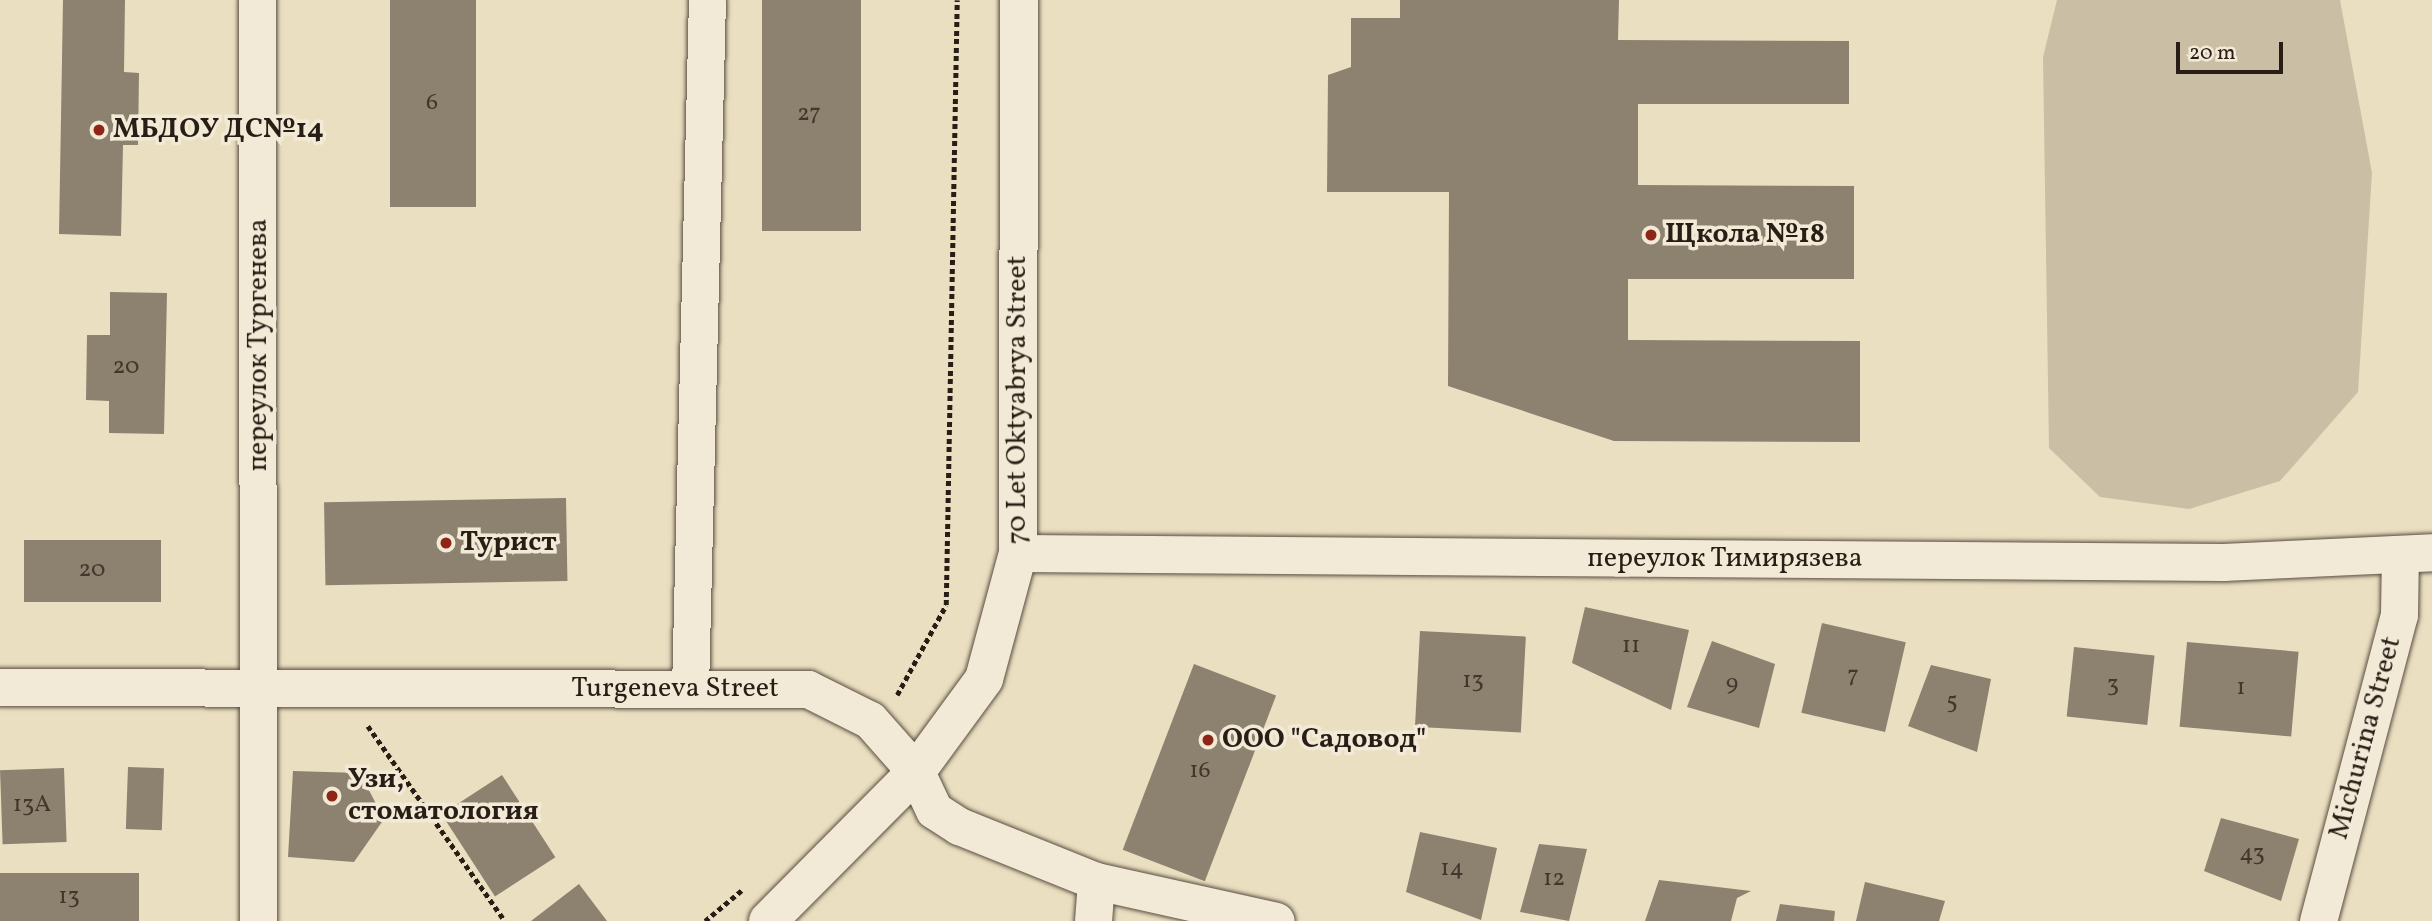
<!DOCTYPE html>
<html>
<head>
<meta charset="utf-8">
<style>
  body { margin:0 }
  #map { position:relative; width:2432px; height:921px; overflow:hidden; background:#ebdfc1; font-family:Vollkorn,serif }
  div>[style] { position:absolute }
  .green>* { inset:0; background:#cabea4 }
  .building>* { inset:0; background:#8d826f; transform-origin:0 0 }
  .path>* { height:4.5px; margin-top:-2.25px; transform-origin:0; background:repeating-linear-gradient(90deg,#281e16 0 5px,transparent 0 8.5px) }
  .roads { filter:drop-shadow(0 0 2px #594e41) drop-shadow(0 0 2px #594e41) }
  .minor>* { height:37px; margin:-18.5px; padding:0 18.5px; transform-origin:18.5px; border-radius:18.5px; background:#f2ead7 }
  .tertiary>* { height:38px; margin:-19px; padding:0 19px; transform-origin:19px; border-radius:19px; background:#f2ead7 }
  .dots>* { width:19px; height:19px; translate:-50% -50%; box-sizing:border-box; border:4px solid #f2ead7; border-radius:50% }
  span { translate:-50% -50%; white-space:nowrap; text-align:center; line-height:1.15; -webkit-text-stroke:7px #f2ead7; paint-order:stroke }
  .number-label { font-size:24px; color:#41372c }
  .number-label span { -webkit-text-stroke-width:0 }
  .poi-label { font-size:28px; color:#281e16; font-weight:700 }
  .left { translate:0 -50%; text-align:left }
  .street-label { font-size:28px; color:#281e16 }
  .scale { position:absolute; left:2176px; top:42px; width:107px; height:32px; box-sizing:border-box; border:4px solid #281e16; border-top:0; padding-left:9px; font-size:21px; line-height:24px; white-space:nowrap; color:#281e16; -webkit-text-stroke:5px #f2ead7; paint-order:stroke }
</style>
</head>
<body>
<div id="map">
  <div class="green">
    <div style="clip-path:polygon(2057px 0,2340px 0,2372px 173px,2358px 392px,2280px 481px,2189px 509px,2100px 497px,2049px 448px,2043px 57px)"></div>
  </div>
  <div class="building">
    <div style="clip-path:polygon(63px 0,125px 0,124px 72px,139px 73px,138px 145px,123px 145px,121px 236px,59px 234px)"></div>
    <div style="left:390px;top:0;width:86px;height:207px"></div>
    <div style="left:762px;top:0;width:99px;height:231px"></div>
    <div style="clip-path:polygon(1400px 0,1619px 0,1618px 40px,1849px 41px,1849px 104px,1638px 104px,1638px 185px,1854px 186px,1854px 279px,1628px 279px,1628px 340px,1860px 341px,1860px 442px,1614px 441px,1448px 386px,1449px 192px,1327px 192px,1328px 75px,1351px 67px,1351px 18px,1400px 18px)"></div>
    <div style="clip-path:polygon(110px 292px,167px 293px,164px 434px,109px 433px,109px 401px,86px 400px,87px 335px,110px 335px)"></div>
    <div style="left:566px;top:498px;width:83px;height:242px;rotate:89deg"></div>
    <div style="left:24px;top:540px;width:137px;height:62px"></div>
    <div style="clip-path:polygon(1585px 607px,1689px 630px,1671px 710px,1572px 663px)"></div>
    <div style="left:1822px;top:623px;width:86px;height:92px;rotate:13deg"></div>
    <div style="left:1420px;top:631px;width:106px;height:96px;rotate:3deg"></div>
    <div style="clip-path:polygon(1712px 641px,1775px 664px,1759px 728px,1687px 707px)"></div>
    <div style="left:2187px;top:642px;width:112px;height:85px;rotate:5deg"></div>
    <div style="left:2074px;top:647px;width:81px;height:70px;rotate:6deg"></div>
    <div style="left:1194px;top:664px;width:88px;height:199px;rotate:21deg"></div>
    <div style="clip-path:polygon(1931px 665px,1991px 679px,1977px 752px,1908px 726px)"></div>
    <div style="left:128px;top:767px;width:36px;height:62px;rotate:2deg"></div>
    <div style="left:64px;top:768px;width:74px;height:64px;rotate:88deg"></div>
    <div style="clip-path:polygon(293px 771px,360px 773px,384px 819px,354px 862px,288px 857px)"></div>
    <div style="left:502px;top:775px;width:98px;height:72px;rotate:57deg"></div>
    <div style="clip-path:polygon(2221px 818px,2299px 839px,2281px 901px,2204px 871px)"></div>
    <div style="clip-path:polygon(1420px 832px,1497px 848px,1481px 920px,1406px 892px)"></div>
    <div style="clip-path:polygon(1539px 844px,1587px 849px,1569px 921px,1520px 912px)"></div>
    <div style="left:0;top:873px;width:139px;height:48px"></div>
    <div style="clip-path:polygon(1659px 880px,1751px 891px,1737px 898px,1731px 921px,1645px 921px)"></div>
    <div style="clip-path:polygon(1865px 882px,1945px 901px,1939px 921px,1856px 921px)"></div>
    <div style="clip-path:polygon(579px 884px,607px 921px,531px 921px)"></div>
    <div style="clip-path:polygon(1780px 904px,1835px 911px,1834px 921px,1776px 921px)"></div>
  </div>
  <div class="path">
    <div style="left:897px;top:695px;width:102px;rotate:-61.4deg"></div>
    <div style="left:946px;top:605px;width:605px;rotate:-88.96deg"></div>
    <div style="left:368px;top:726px;width:238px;rotate:54.9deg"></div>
    <div style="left:705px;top:921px;width:48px;rotate:-40deg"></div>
  </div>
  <div class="roads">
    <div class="minor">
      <div style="left:257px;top:0;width:921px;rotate:89.94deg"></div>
      <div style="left:1018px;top:553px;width:1205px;rotate:0.43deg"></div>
      <div style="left:2223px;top:562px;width:209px;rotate:-2.7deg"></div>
      <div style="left:0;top:687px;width:808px;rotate:0.14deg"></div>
      <div style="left:808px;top:689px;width:69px;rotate:26.6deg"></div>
      <div style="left:870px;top:720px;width:69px;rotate:48.5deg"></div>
      <div style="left:916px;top:772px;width:42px;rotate:64.7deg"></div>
      <div style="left:934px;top:810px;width:30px;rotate:33deg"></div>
      <div style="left:959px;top:826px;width:148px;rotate:21.9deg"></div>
      <div style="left:1096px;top:881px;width:184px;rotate:12.5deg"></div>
      <div style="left:690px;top:689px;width:689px;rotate:-88.59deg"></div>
      <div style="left:1093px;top:921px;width:40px;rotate:-85.7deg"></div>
      <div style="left:2318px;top:921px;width:317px;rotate:-75.2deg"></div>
      <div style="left:2399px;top:615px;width:61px;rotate:-89.1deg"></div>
    </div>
    <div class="tertiary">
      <div style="left:768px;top:921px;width:210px;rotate:-45.2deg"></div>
      <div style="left:916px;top:772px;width:115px;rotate:-53.8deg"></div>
      <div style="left:984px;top:679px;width:131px;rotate:-74.9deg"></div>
      <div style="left:1018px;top:553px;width:553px;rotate:-89.9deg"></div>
    </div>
  </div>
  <div class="dots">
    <div style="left:99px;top:130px;background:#8f2418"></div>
    <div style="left:1651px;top:235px;background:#8f2418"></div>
    <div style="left:446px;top:543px;background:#8f2418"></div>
    <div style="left:1208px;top:740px;background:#8f2418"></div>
    <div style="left:332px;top:796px;background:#8f2418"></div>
  </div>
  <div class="number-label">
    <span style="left:432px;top:104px">6</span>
    <span style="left:809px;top:115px">27</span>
    <span style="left:126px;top:368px">20</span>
    <span style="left:92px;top:571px">20</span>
    <span style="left:1631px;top:647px">11</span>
    <span style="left:1853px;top:677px">7</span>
    <span style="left:1473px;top:682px">13</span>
    <span style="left:1732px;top:685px">9</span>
    <span style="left:2113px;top:686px">3</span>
    <span style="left:2241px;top:689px">1</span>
    <span style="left:1952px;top:703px">5</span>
    <span style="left:1200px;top:772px">16</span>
    <span style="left:32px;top:806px">13А</span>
    <span style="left:2252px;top:855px">43</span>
    <span style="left:1452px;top:870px">14</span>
    <span style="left:1554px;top:880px">12</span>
    <span style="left:69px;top:898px">13</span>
  </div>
  <div class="poi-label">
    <span class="left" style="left:113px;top:130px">МБДОУ ДС№14</span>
    <span class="left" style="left:1665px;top:235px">Щкола №18</span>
    <span class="left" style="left:460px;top:543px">Турист</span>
    <span class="left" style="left:1222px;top:740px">ООО "Садовод"</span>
    <span class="left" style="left:348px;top:796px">Узи,<br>стоматология</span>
  </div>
  <div class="street-label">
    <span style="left:259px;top:345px;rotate:-90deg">переулок Тургенева</span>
    <span style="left:1018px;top:400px;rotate:-90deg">70 Let Oktyabrya Street</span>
    <span style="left:1725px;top:559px">переулок Тимирязева</span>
    <span style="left:675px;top:689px">Turgeneva Street</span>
    <span style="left:2366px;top:738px;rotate:-75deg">Michurina Street</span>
  </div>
  <div class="scale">20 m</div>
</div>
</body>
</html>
